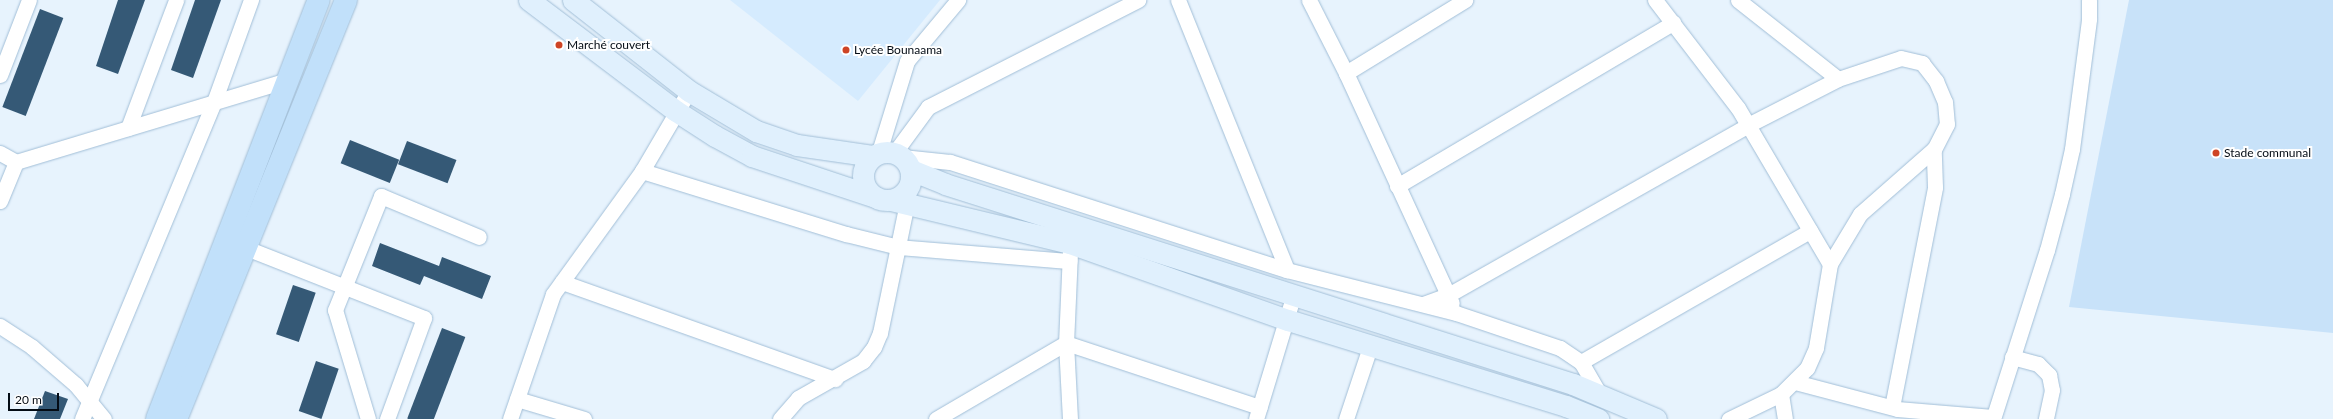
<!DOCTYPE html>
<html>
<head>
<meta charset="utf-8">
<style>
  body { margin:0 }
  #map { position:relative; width:2333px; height:419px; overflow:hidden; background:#e7f3fd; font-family:Lato,sans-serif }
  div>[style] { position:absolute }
  .built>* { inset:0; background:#d5ebfe }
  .green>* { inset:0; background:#c8e2f9 }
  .building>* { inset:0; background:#355976; transform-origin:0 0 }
  .roads { filter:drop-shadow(0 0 1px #a1bed7) drop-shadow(0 0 1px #a1bed7) }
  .street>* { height:15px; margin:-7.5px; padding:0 7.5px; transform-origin:7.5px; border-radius:7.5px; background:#fff }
  .secondary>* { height:21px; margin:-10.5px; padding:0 10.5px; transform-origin:10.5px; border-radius:10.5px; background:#e0f0fd }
  .secondary>.ring { margin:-10.5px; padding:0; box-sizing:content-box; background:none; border:21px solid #e0f0fd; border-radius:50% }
  .primary>* { height:22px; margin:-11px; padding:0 11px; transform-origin:11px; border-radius:11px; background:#c1e0fa }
  .dots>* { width:11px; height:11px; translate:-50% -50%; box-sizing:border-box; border:2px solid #fff; border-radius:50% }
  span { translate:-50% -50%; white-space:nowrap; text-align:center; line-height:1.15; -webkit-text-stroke:4px #fff; paint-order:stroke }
  .poi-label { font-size:12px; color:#040c15 }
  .left { translate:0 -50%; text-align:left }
  .scale { position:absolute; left:8px; top:393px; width:51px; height:18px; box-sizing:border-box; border:2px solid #040c15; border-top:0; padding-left:5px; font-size:12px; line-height:14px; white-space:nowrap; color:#040c15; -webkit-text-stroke:3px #fff; paint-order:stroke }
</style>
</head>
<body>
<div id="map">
  <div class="built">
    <div style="clip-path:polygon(730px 0,940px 0,858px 101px)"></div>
  </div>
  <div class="green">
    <div style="clip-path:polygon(2129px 0,2333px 0,2333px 333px,2069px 307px)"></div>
  </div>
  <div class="building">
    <div style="clip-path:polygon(118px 0,145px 0,118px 74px,96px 66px)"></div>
    <div style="clip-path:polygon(195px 0,221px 0,193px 78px,171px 70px)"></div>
    <div style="left:40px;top:9px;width:25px;height:105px;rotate:21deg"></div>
    <div style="left:350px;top:140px;width:53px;height:25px;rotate:22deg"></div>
    <div style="left:407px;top:141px;width:53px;height:25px;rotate:21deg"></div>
    <div style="clip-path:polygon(380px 243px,439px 266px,442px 257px,491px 276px,482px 299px,424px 276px,420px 285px,372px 266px)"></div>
    <div style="left:293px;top:285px;width:24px;height:52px;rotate:19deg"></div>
    <div style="left:442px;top:328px;width:25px;height:97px;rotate:21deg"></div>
    <div style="left:316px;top:361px;width:24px;height:53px;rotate:19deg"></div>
    <div style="clip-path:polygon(45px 391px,68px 399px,60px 419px,34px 419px)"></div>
  </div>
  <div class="roads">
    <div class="street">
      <div style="left:1178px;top:0;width:291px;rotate:68deg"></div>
      <div style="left:1309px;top:0;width:82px;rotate:63.1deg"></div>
      <div style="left:1346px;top:73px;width:253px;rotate:65.3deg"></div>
      <div style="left:1655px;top:0;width:136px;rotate:52.5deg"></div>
      <div style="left:1738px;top:108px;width:181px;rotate:59.5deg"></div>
      <div style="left:1830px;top:264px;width:85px;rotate:99.5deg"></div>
      <div style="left:1816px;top:348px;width:22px;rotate:114deg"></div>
      <div style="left:1807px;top:368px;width:37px;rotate:135deg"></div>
      <div style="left:1781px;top:394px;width:58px;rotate:154.3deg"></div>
      <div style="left:1738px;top:0;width:127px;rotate:38.3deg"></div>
      <div style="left:1346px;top:73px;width:140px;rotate:-31.5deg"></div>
      <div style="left:0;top:75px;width:80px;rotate:-68.9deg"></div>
      <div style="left:128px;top:128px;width:137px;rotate:-69.4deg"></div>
      <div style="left:879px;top:152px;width:95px;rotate:-72.9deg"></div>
      <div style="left:907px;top:61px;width:80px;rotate:-50.1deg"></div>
      <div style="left:895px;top:152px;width:56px;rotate:-53.7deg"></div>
      <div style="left:928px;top:107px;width:236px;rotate:-27deg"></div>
      <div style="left:0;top:153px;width:18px;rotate:29deg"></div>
      <div style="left:902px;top:157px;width:48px;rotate:5.9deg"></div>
      <div style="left:950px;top:162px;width:354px;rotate:17.8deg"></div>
      <div style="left:1287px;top:270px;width:174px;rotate:14.3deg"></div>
      <div style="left:1456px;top:313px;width:110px;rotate:18.6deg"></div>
      <div style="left:1560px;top:348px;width:25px;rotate:34deg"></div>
      <div style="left:1581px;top:362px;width:39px;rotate:60deg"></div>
      <div style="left:642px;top:171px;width:214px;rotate:17.2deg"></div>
      <div style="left:846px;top:234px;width:54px;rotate:14deg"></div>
      <div style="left:898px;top:247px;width:172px;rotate:4.7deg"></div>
      <div style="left:1397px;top:186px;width:321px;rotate:-30.6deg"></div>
      <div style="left:0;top:201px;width:42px;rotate:-67.7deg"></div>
      <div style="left:16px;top:162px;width:284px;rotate:-16.8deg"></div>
      <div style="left:236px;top:244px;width:202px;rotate:21.5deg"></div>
      <div style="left:424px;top:318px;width:108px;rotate:110.1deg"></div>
      <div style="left:1070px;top:252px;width:91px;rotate:92.5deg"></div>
      <div style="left:1066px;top:343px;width:76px;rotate:87deg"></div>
      <div style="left:562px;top:282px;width:290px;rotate:19.6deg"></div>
      <div style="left:1423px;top:304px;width:27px;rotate:-20deg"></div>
      <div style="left:1448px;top:295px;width:345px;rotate:-29.5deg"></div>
      <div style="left:1748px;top:125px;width:101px;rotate:-27.1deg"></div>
      <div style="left:1838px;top:79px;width:66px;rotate:-18.4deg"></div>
      <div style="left:1901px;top:58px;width:22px;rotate:13deg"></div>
      <div style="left:1922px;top:63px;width:23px;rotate:52deg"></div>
      <div style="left:1936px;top:81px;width:23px;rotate:67deg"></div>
      <div style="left:1945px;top:102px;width:22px;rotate:85deg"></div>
      <div style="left:1947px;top:124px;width:28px;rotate:117deg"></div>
      <div style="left:1934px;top:149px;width:98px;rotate:138.7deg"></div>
      <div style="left:1860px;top:214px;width:58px;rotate:121deg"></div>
      <div style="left:0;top:326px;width:38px;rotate:33deg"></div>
      <div style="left:32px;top:347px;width:58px;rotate:40.8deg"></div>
      <div style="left:76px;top:385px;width:44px;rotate:50.5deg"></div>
      <div style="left:2012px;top:357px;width:27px;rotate:15deg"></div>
      <div style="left:2038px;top:364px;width:16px;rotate:45deg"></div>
      <div style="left:2049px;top:375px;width:15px;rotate:79deg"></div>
      <div style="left:2052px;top:390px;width:30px;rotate:102deg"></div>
      <div style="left:1581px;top:362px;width:264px;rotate:-29.8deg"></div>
      <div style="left:1795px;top:382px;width:106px;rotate:14.8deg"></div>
      <div style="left:1897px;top:409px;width:96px;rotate:4.8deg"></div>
      <div style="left:1781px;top:394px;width:25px;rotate:81deg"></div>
      <div style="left:517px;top:399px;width:70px;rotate:16.6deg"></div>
      <div style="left:1892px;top:407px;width:224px;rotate:-78.9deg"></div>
      <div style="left:1935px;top:187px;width:38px;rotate:-92deg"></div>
      <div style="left:82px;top:419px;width:343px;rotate:-67.4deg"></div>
      <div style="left:214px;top:102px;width:109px;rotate:-70.1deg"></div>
      <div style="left:368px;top:419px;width:114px;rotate:-106.8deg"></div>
      <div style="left:335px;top:310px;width:123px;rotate:-68deg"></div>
      <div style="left:381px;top:196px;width:106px;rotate:22.7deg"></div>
      <div style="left:510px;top:419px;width:132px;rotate:-71deg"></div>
      <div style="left:553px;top:294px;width:152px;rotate:-54.1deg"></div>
      <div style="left:642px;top:171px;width:93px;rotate:-59.6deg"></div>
      <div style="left:780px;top:419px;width:28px;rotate:-49deg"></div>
      <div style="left:798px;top:398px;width:75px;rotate:-29.6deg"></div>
      <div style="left:863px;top:361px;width:18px;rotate:-52deg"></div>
      <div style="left:874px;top:347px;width:15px;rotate:-67deg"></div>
      <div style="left:880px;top:333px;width:133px;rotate:-78.3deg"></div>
      <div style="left:936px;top:419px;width:151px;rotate:-30.3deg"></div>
      <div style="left:1066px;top:343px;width:204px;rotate:18.3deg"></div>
      <div style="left:1256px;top:419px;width:131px;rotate:-73.1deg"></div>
      <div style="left:1346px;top:419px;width:76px;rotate:-71.6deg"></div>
      <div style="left:1993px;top:419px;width:177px;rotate:-72.3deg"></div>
      <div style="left:2047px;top:250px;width:58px;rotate:-75deg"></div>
      <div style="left:2062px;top:194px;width:46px;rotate:-77.5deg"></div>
      <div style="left:2072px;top:149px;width:131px;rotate:-82.5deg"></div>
      <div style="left:2089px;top:19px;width:19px;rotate:-90deg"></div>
    </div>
    <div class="secondary">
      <div style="left:529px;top:0;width:184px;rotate:37.1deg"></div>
      <div style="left:676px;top:111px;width:46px;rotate:32.7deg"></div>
      <div style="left:715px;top:136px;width:42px;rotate:28.4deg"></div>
      <div style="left:752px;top:156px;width:130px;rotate:18.4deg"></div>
      <div style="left:573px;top:0;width:147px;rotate:38.1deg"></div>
      <div style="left:689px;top:91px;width:78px;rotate:30.8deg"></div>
      <div style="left:756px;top:131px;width:43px;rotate:18.9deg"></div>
      <div style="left:797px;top:145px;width:76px;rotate:8.3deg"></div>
      <div class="ring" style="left:863px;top:152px;width:27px;height:27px"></div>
      <div style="left:911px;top:170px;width:37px;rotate:22deg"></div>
      <div style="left:945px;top:184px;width:659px;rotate:17.67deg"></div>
      <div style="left:1573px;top:384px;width:90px;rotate:22.9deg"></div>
      <div style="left:891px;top:200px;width:184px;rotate:13.5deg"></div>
      <div style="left:1070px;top:243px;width:231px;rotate:19.5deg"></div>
      <div style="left:1288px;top:320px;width:291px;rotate:17.2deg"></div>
      <div style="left:1566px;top:406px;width:35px;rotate:22deg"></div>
    </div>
    <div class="primary">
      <div style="left:157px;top:419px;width:449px;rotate:-68.9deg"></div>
      <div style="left:176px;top:419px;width:452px;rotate:-67.9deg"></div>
    </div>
  </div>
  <div class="dots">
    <div style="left:559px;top:45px;background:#ce4425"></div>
    <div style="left:846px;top:50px;background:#ce4425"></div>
    <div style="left:2216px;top:153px;background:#ce4425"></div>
  </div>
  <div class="poi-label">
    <span class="left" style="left:567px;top:45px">Marché couvert</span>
    <span class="left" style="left:854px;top:50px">Lycée Bounaama</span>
    <span class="left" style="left:2224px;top:153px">Stade communal</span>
  </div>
  <div class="scale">20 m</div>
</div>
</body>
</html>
